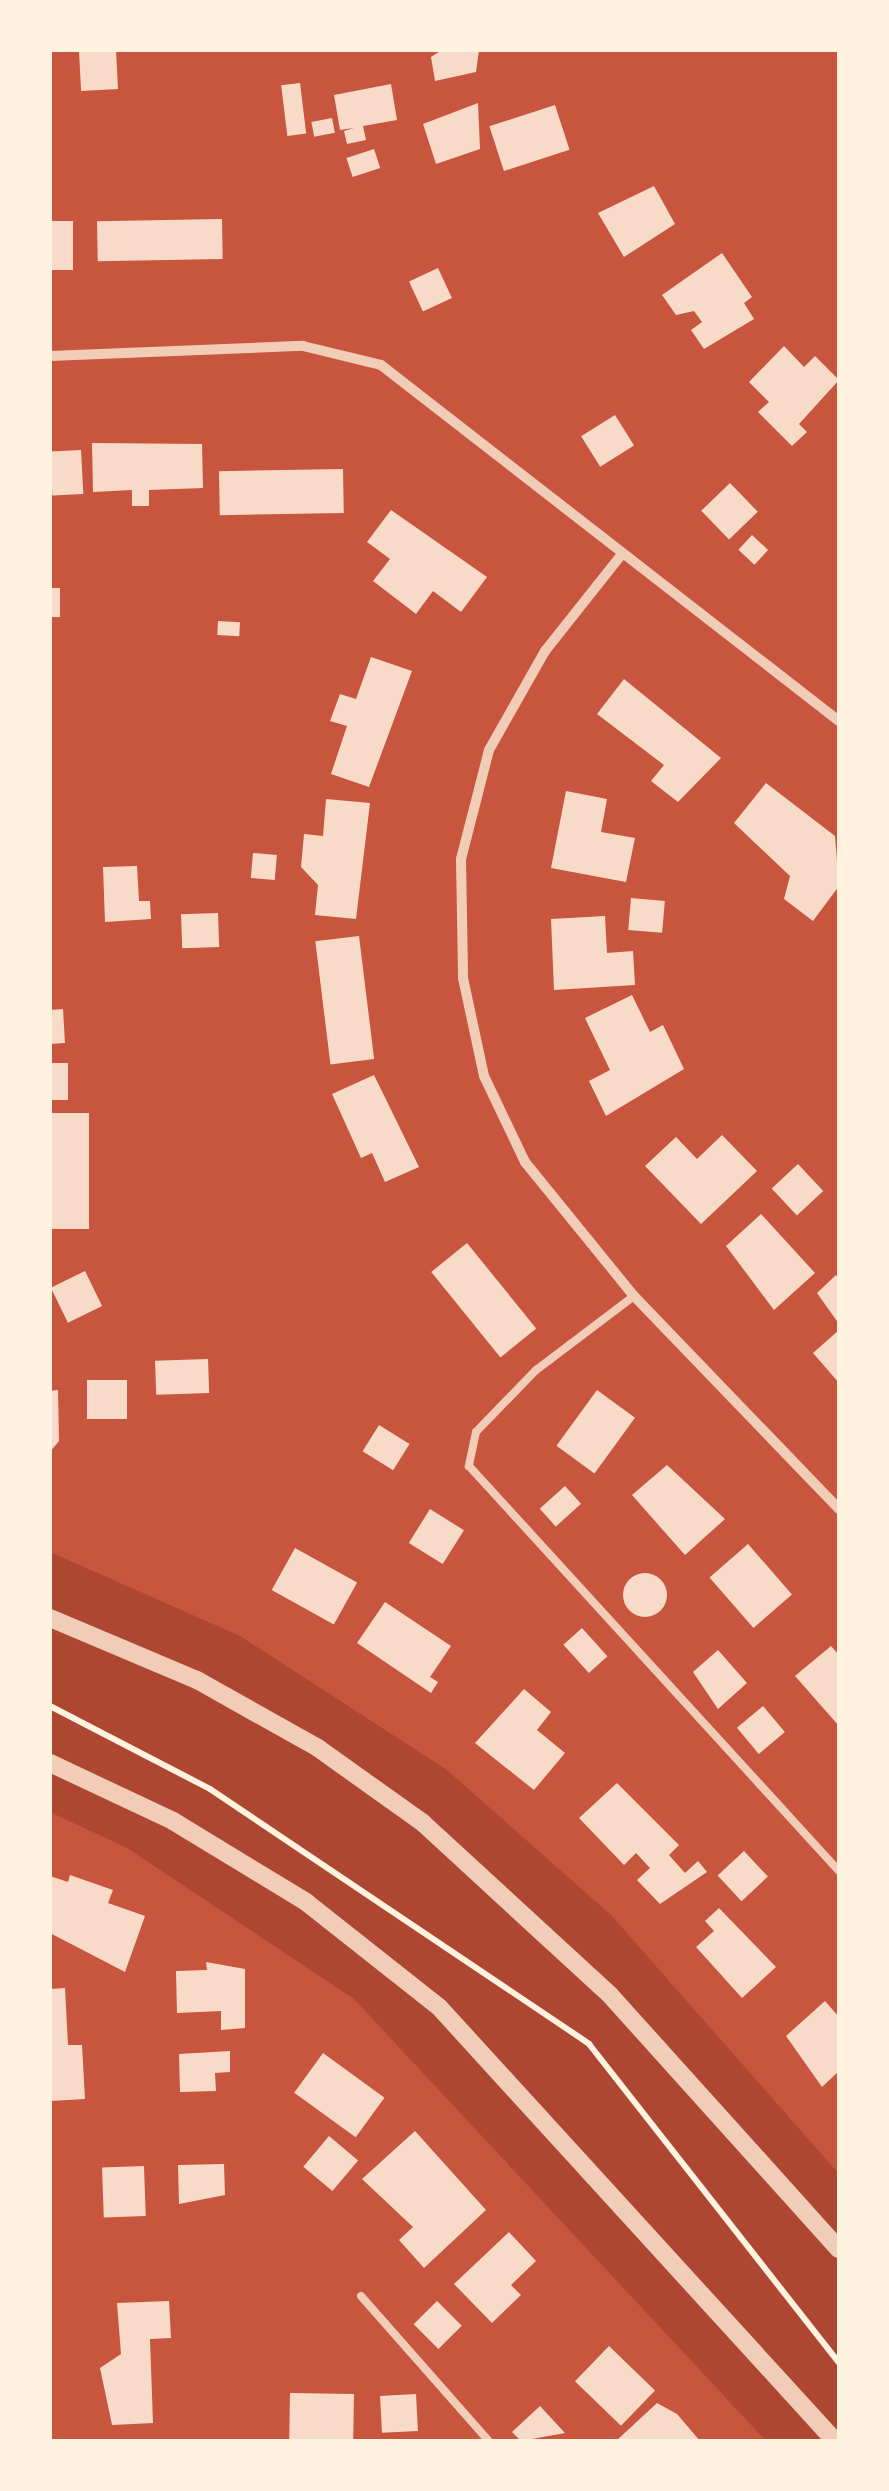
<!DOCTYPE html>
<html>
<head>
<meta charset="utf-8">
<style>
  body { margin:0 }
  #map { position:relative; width:889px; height:2491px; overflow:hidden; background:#c8553d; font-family:"Roboto Condensed",sans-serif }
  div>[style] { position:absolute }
  .green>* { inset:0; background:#ae4732 }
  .building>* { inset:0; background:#f7dbc8; transform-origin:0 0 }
  .round { border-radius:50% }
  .path>* { height:6px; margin:-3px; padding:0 3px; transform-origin:3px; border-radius:3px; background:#fff3e0 }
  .service>* { height:8px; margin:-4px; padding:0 4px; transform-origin:4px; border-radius:4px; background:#f1ccb7 }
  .minor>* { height:10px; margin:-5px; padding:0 5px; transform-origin:5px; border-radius:5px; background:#f1ccb7 }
  .tertiary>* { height:18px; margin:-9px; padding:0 9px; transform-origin:9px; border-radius:9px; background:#f1ccb7 }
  span { translate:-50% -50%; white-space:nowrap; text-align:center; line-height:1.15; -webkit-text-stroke:10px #fff3e0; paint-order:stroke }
  .frame { position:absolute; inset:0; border:52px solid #fff3e0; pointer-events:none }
</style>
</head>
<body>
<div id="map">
  <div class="green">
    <div style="clip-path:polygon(50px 1552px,240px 1636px,447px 1770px,611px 1915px,839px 2174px,839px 2441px,766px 2441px,354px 1999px,127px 1848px,50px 1812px)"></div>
  </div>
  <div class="building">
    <div style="left:116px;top:50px;width:39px;height:37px;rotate:87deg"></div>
    <div style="clip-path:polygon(442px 50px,479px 50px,476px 72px,435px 81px,431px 57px)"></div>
    <div style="left:300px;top:83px;width:51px;height:19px;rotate:83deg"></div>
    <div style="clip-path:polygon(391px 84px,397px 120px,363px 126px,366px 140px,347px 144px,344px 131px,354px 128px,340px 130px,334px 95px)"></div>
    <div style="clip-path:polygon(478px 103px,480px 149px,436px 164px,423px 124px)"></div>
    <div style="left:555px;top:105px;width:47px;height:69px;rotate:72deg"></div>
    <div style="left:332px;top:118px;width:15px;height:21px;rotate:79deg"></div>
    <div style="left:374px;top:149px;width:20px;height:29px;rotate:72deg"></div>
    <div style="clip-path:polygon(654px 186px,675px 224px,624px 257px,598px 213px)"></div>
    <div style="left:222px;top:219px;width:40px;height:125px;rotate:89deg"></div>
    <div style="left:50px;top:221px;width:23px;height:49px"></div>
    <div style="clip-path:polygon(722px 253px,752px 297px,744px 303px,754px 319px,704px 349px,691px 330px,702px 322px,694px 311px,676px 315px,662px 295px)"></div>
    <div style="left:438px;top:268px;width:33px;height:32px;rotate:65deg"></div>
    <div style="clip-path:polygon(784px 346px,804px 367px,815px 356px,839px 380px,799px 424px,807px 432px,792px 446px,758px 412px,769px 402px,749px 382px)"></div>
    <div style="left:615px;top:415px;width:36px;height:40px;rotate:58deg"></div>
    <div style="clip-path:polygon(92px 443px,202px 444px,203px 488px,149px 490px,149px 506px,132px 506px,132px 490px,93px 492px)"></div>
    <div style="left:81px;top:450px;width:44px;height:31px;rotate:87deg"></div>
    <div style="left:343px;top:469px;width:44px;height:124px;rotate:89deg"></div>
    <div style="left:730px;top:483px;width:40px;height:40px;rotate:46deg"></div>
    <div style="clip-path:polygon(391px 510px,487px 577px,461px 612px,433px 591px,416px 614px,373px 581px,390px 559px,367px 542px)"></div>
    <div style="left:752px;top:535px;width:22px;height:20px;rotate:43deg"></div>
    <div style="left:50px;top:588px;width:10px;height:29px"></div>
    <div style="left:218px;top:621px;width:22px;height:14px;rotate:3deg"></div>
    <div style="clip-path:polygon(371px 657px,412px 671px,369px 787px,331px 774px,347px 726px,330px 721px,340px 694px,356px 699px)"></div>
    <div style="clip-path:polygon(624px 679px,721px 758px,678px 802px,651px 781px,664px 765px,597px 714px)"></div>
    <div style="clip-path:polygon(766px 783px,835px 836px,839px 886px,813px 921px,784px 899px,790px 876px,734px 823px)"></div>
    <div style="clip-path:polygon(566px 791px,607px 799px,601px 832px,635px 838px,626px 882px,551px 868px)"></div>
    <div style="clip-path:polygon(326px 799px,370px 803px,356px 919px,315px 915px,318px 885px,301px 867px,304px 834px,323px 836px)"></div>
    <div style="left:253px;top:853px;width:24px;height:25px;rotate:5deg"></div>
    <div style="clip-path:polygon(137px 866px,139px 901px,150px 901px,151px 919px,105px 922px,103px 867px)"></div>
    <div style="left:631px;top:898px;width:34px;height:32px;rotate:5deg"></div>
    <div style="left:218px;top:913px;width:34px;height:37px;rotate:88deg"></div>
    <div style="clip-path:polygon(605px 916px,607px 953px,633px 951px,635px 985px,554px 990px,551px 919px)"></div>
    <div style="left:359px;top:936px;width:124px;height:44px;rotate:83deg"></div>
    <div style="clip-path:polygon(632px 995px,650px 1032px,663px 1025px,684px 1069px,606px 1116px,589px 1081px,610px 1070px,585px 1018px)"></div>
    <div style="clip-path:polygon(63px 1009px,65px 1043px,50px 1044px,50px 1010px)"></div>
    <div style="left:50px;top:1063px;width:18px;height:37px"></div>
    <div style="clip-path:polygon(374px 1075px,419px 1167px,385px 1182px,372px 1153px,361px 1158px,332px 1094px)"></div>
    <div style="left:89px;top:1113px;width:116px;height:39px;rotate:90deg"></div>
    <div style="clip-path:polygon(722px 1135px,757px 1171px,701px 1224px,645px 1166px,676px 1137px,697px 1159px)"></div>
    <div style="left:798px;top:1164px;width:37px;height:36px;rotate:47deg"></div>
    <div style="clip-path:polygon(761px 1214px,815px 1273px,774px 1310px,726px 1246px)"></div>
    <div style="left:467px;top:1243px;width:110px;height:46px;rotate:51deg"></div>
    <div style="left:85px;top:1271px;width:39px;height:38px;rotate:64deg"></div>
    <div style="clip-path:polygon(836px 1275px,839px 1279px,839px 1324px,817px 1293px)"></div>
    <div style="clip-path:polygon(839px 1330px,839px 1383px,813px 1353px)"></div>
    <div style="left:208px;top:1359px;width:34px;height:53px;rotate:88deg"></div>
    <div style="left:87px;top:1380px;width:40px;height:39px"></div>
    <div style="clip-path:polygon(58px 1390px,59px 1441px,50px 1452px,50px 1391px)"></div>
    <div style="left:597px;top:1390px;width:47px;height:69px;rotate:36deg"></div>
    <div style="left:379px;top:1425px;width:36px;height:31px;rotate:32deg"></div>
    <div style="clip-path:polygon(667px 1465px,725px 1519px,685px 1555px,632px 1495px)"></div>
    <div style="left:565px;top:1486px;width:24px;height:34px;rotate:48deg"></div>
    <div style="left:430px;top:1509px;width:40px;height:40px;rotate:32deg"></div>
    <div style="left:748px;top:1544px;width:67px;height:51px;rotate:49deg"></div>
    <div style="left:295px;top:1548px;width:71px;height:48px;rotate:29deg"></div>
    <div class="round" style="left:623px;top:1573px;width:44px;height:44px"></div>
    <div style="clip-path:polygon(385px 1602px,451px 1646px,430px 1677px,438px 1682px,431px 1693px,357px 1643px)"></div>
    <div style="left:582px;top:1628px;width:38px;height:25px;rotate:48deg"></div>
    <div style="clip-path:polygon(831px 1646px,839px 1655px,839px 1726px,795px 1676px)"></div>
    <div style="clip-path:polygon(718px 1650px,747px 1683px,718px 1709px,693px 1672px)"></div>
    <div style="clip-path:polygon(524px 1689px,551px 1712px,537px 1730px,565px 1753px,534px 1790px,475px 1743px)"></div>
    <div style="left:763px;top:1706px;width:34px;height:34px;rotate:50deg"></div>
    <div style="clip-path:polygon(617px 1783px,679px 1845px,669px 1855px,685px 1873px,698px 1861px,707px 1872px,660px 1904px,637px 1880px,650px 1868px,636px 1853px,624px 1865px,579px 1818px)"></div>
    <div style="left:744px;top:1851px;width:35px;height:36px;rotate:47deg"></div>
    <div style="clip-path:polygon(70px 1875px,113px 1890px,108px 1903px,145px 1916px,125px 1972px,50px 1933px,50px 1876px,68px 1882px)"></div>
    <div style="clip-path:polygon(719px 1908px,776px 1967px,742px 1998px,696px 1947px,714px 1931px,705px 1921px)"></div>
    <div style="clip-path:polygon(206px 1962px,245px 1969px,245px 2028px,221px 2030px,221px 2011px,177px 2013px,176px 1971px,207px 1970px)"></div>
    <div style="clip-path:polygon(65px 1988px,68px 2045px,82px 2045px,85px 2099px,50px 2101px,50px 1989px)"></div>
    <div style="clip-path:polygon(825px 2001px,839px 2017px,839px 2071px,822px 2087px,786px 2036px)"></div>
    <div style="clip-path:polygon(230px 2051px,230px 2072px,215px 2073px,216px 2091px,180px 2092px,179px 2054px)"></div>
    <div style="left:323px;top:2053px;width:76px;height:49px;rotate:36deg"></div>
    <div style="clip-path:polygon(415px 2131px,486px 2210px,424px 2268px,399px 2240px,413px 2227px,362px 2179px)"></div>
    <div style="left:329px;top:2136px;width:38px;height:40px;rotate:40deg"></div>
    <div style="clip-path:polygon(224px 2164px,225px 2195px,179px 2204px,178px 2165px)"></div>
    <div style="left:144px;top:2166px;width:50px;height:42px;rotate:88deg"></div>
    <div style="clip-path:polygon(509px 2232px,536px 2261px,511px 2285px,521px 2295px,492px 2323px,454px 2284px)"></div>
    <div style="clip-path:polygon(169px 2301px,171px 2338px,150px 2339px,153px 2423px,112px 2425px,100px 2368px,121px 2354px,117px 2303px)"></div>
    <div style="left:437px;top:2301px;width:35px;height:33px;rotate:45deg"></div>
    <div style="left:609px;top:2346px;width:64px;height:49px;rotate:44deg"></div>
    <div style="left:354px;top:2394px;width:47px;height:64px;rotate:91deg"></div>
    <div style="left:416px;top:2394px;width:37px;height:36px;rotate:87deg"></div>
    <div style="clip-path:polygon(657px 2403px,677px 2414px,700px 2441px,616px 2441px)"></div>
    <div style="clip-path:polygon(540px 2406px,565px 2433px,521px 2441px,512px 2432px)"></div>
  </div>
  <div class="path">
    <div style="left:50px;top:1706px;width:180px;rotate:27.4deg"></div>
    <div style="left:210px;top:1789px;width:457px;rotate:33.9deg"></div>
    <div style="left:589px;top:2044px;width:405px;rotate:51.9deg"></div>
  </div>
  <div class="service">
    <div style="left:634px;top:1296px;width:123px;rotate:142.9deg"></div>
    <div style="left:536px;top:1370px;width:86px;rotate:134.1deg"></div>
    <div style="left:476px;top:1432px;width:35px;rotate:102deg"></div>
    <div style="left:469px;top:1466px;width:549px;rotate:47.59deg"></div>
    <div style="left:361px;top:2296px;width:193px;rotate:48.6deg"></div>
  </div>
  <div class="minor">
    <div style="left:50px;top:356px;width:253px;rotate:-2.3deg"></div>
    <div style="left:303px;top:346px;width:80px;rotate:13.7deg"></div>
    <div style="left:381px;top:365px;width:580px;rotate:37.86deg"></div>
    <div style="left:622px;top:554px;width:124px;rotate:128.4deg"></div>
    <div style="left:545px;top:651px;width:114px;rotate:119.5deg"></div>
    <div style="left:489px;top:750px;width:113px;rotate:104.4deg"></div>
    <div style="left:461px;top:859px;width:119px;rotate:89deg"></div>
    <div style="left:463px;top:978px;width:100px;rotate:77.9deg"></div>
    <div style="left:484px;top:1076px;width:95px;rotate:64.5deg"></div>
    <div style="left:525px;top:1162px;width:173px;rotate:50.9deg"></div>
    <div style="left:634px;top:1296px;width:296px;rotate:46.1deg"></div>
  </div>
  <div class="tertiary">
    <div style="left:50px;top:1618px;width:160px;rotate:22.9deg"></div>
    <div style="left:197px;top:1680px;width:139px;rotate:29.3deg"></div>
    <div style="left:318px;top:1748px;width:129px;rotate:35.5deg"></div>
    <div style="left:423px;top:1823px;width:254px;rotate:42.6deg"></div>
    <div style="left:610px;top:1995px;width:342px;rotate:48deg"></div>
    <div style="left:50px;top:1763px;width:136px;rotate:25.2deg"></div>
    <div style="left:173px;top:1821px;width:156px;rotate:31.3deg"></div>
    <div style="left:306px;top:1902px;width:169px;rotate:38.3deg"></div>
    <div style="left:439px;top:2007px;width:588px;rotate:47.62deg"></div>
  </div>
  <div class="frame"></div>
</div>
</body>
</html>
